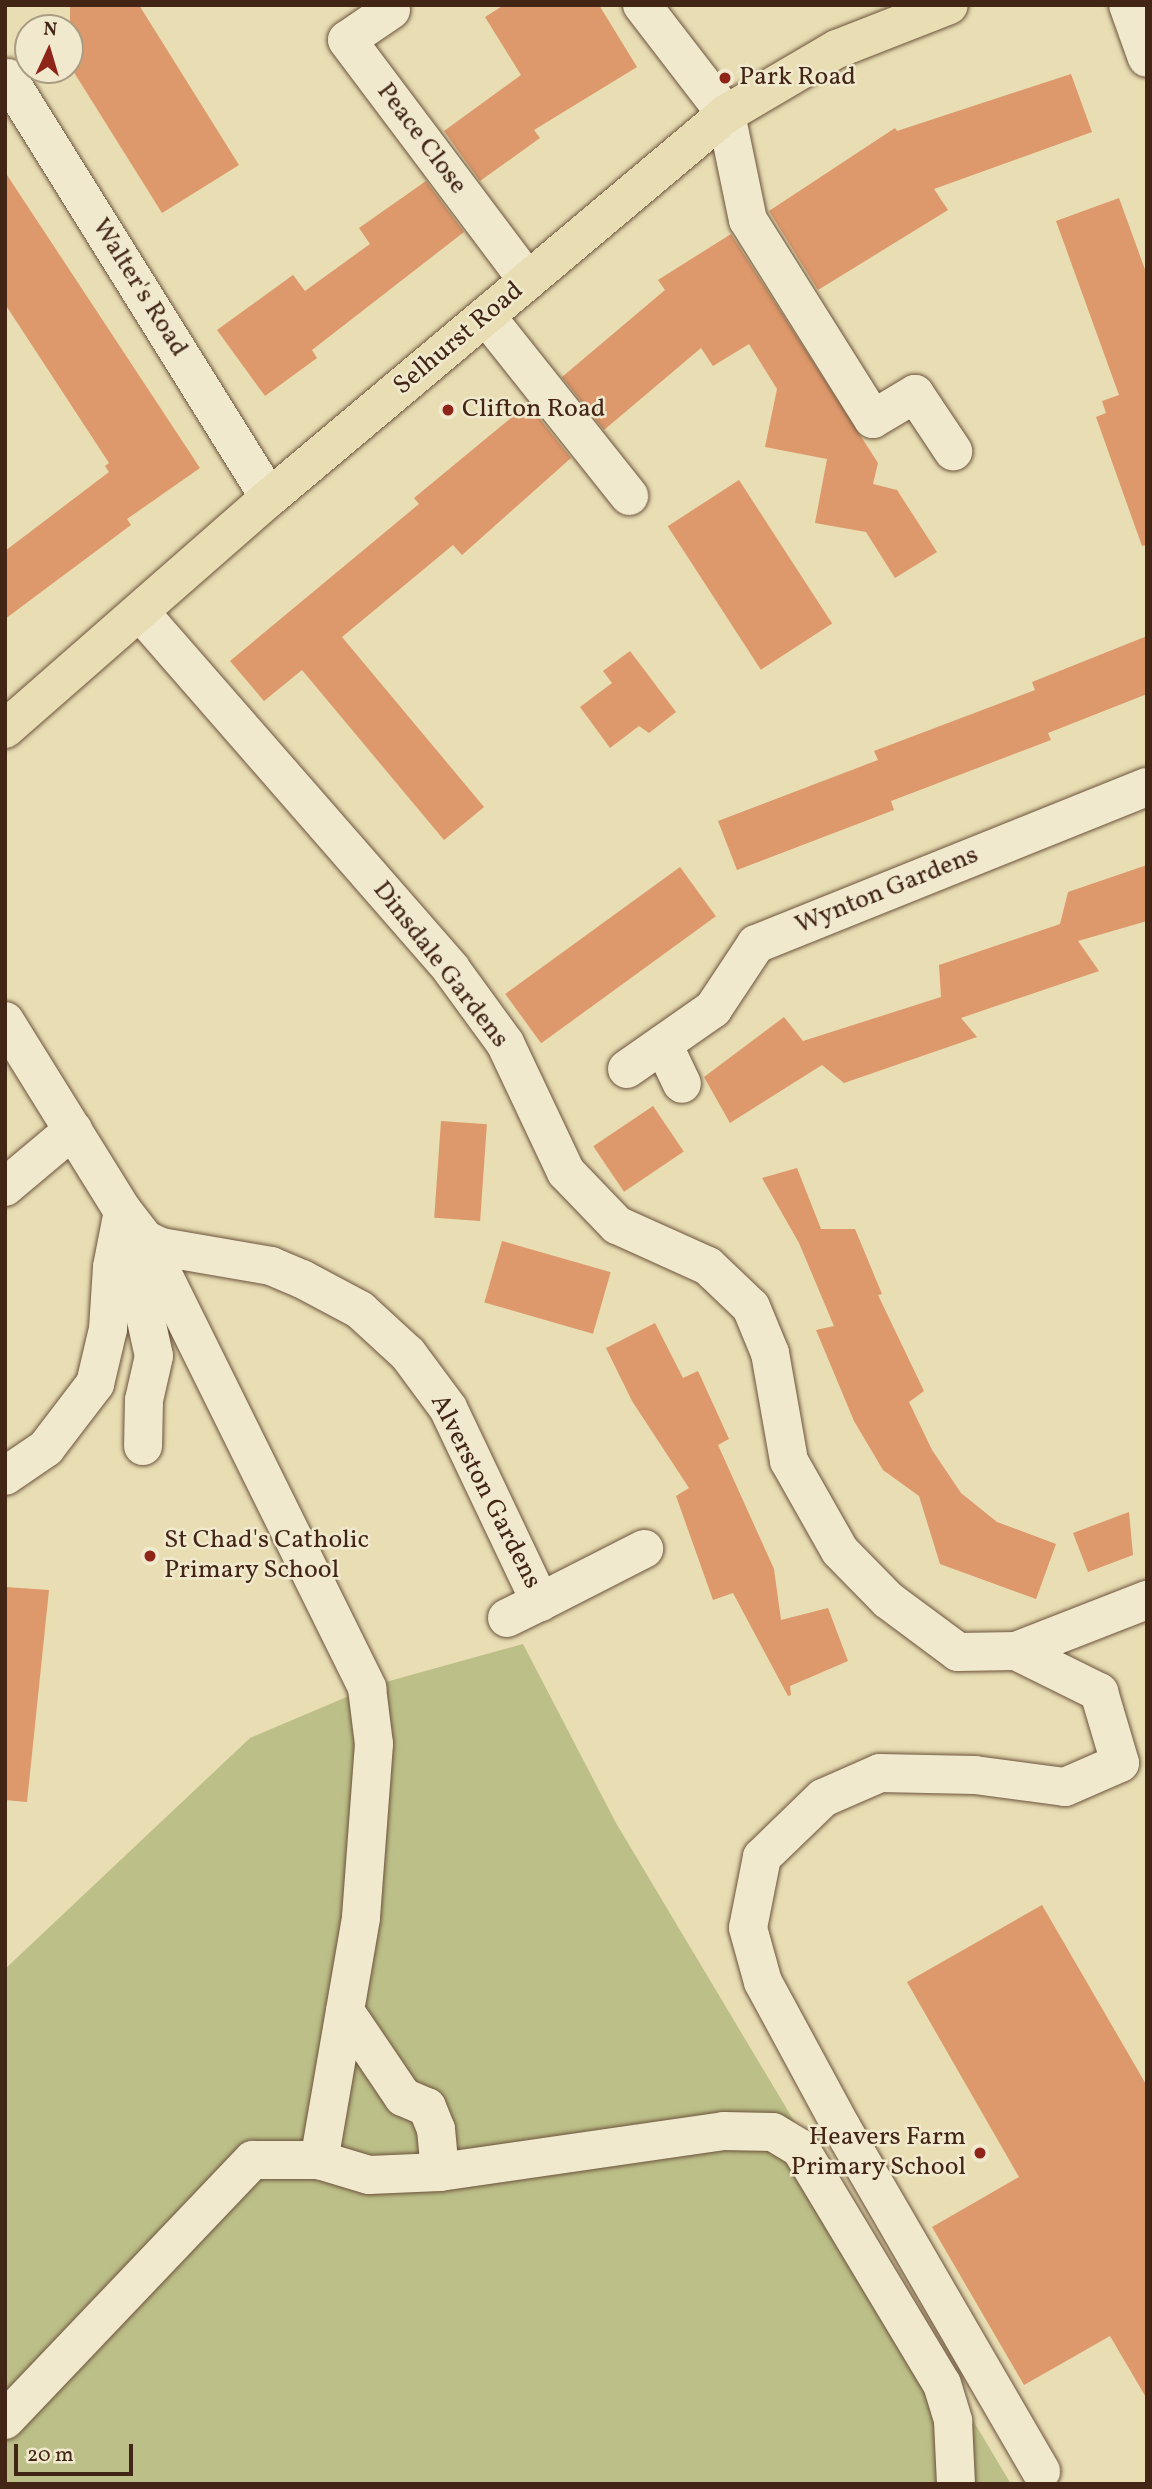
<!DOCTYPE html>
<html>
<head>
<meta charset="utf-8">
<style>
  body { margin:0 }
  #map { position:relative; width:1152px; height:2489px; overflow:hidden; background:#e8ddb3; font-family:Vollkorn,serif }
  div>[style] { position:absolute }
  .green>* { inset:0; background:#bcbf88 }
  .building>* { inset:0; background:#dd986b; transform-origin:0 0 }
  .roads { filter:drop-shadow(0 0 2px #6c533c) drop-shadow(0 0 2px #6c533c) }
  .minor>* { height:38px; margin:-19px; padding:0 19px; transform-origin:19px; border-radius:19px; background:#f0e9ce }
  .major>* { height:38px; margin:-19px; padding:0 19px; transform-origin:19px; border-radius:19px; background:#e8ddb3 }
  .dots>* { width:19px; height:19px; translate:-50% -50%; box-sizing:border-box; border:4px solid #f0e9ce; border-radius:50% }
  span { translate:-50% -50%; white-space:nowrap; text-align:center; line-height:1.15; -webkit-text-stroke:5px #f0e9ce; paint-order:stroke }
  .poi-label { font-size:26px; color:#422514 }
  .left { translate:0 -50%; text-align:left }
  .right { translate:-100% -50%; text-align:right }
  .street-label { font-size:26px; color:#422514 }
  .frame { position:absolute; inset:0; border:7px solid #422514; pointer-events:none }
  .north { position:absolute; left:14px; top:14px; width:70px; height:70px; box-sizing:border-box; background:#f0e9ce; border:2px solid #aa9b84; border-radius:50%; rotate:4deg; font-size:19px; font-weight:700; line-height:28px; text-align:center; color:#422514 }
  .north::after { content:''; display:block; margin:auto; width:24px; height:32px; background:#8f2418; clip-path:polygon(50% 0,100% 100%,50% 72%,0 100%) }
  .scale { position:absolute; left:14px; top:2444px; width:119px; height:32px; box-sizing:border-box; border:4px solid #422514; border-top:0; padding-left:9px; font-size:21px; line-height:24px; white-space:nowrap; color:#422514; -webkit-text-stroke:5px #f0e9ce; paint-order:stroke }
</style>
</head>
<body>
<div id="map">
  <div class="green">
    <div style="clip-path:polygon(523px 1644px,616px 1823px,1011px 2484px,5px 2484px,5px 1969px,250px 1738px,375px 1685px)"></div>
  </div>
  <div class="building">
    <div style="clip-path:polygon(70px 5px,139px 5px,239px 165px,162px 213px,70px 66px)"></div>
    <div style="clip-path:polygon(504px 5px,599px 5px,637px 67px,534px 130px,540px 138px,480px 181px,444px 131px,521px 75px,485px 17px)"></div>
    <div style="clip-path:polygon(1071px 74px,1092px 132px,934px 189px,948px 210px,818px 290px,769px 211px,895px 128px,897px 131px)"></div>
    <div style="clip-path:polygon(5px 172px,200px 468px,127px 519px,131px 525px,5px 619px,5px 551px,109px 472px,105px 466px,109px 463px,5px 304px)"></div>
    <div style="clip-path:polygon(426px 181px,464px 232px,312px 350px,317px 358px,265px 396px,217px 330px,293px 275px,305px 291px,370px 244px,359px 228px)"></div>
    <div style="clip-path:polygon(1119px 198px,1147px 275px,1147px 545px,1142px 546px,1096px 417px,1106px 413px,1102px 401px,1119px 395px,1056px 221px)"></div>
    <div style="clip-path:polygon(731px 234px,878px 463px,873px 484px,897px 490px,937px 552px,895px 578px,866px 532px,815px 523px,827px 459px,765px 447px,777px 389px,749px 344px,713px 366px,701px 348px,604px 430px,562px 377px,665px 290px,658px 280px)"></div>
    <div style="clip-path:polygon(528px 404px,571px 458px,462px 555px,453px 545px,342px 637px,484px 807px,444px 840px,302px 670px,264px 701px,230px 661px,419px 504px,414px 498px)"></div>
    <div style="left:739px;top:480px;width:171px;height:85px;rotate:57deg"></div>
    <div style="clip-path:polygon(1147px 636px,1147px 694px,1048px 733px,1051px 740px,891px 801px,894px 810px,737px 870px,718px 821px,878px 760px,874px 751px,1035px 690px,1032px 682px)"></div>
    <div style="clip-path:polygon(630px 651px,676px 712px,649px 733px,639px 726px,610px 748px,580px 707px,612px 683px,603px 671px)"></div>
    <div style="clip-path:polygon(1147px 865px,1147px 921px,1078px 941px,1099px 971px,961px 1018px,977px 1037px,844px 1083px,822px 1065px,730px 1123px,704px 1077px,784px 1017px,803px 1041px,941px 997px,939px 965px,1060px 924px,1068px 892px)"></div>
    <div style="left:680px;top:867px;width:61px;height:216px;rotate:54deg"></div>
    <div style="left:653px;top:1106px;width:55px;height:72px;rotate:56deg"></div>
    <div style="left:441px;top:1121px;width:46px;height:97px;rotate:4deg"></div>
    <div style="clip-path:polygon(797px 1168px,821px 1229px,855px 1229px,882px 1294px,878px 1295px,924px 1391px,909px 1402px,932px 1450px,961px 1493px,997px 1522px,1056px 1544px,1036px 1599px,940px 1564px,919px 1496px,883px 1470px,854px 1421px,816px 1330px,834px 1326px,799px 1243px,762px 1178px)"></div>
    <div style="left:502px;top:1241px;width:113px;height:64px;rotate:16deg"></div>
    <div style="clip-path:polygon(655px 1323px,683px 1378px,698px 1371px,729px 1439px,718px 1445px,774px 1569px,781px 1620px,828px 1608px,848px 1661px,790px 1686px,791px 1695px,788px 1696px,733px 1593px,713px 1600px,676px 1496px,689px 1488px,632px 1401px,606px 1348px)"></div>
    <div style="clip-path:polygon(1129px 1512px,1133px 1555px,1088px 1572px,1073px 1533px)"></div>
    <div style="clip-path:polygon(5px 1587px,49px 1590px,27px 1802px,5px 1800px)"></div>
    <div style="clip-path:polygon(1042px 1905px,1147px 2086px,1147px 2399px,1110px 2336px,1024px 2385px,932px 2227px,1019px 2177px,907px 1982px)"></div>
  </div>
  <div class="roads">
    <div class="minor">
      <div style="left:642px;top:5px;width:138px;rotate:52.4deg"></div>
      <div style="left:726px;top:114px;width:108px;rotate:78.3deg"></div>
      <div style="left:748px;top:220px;width:235px;rotate:57.9deg"></div>
      <div style="left:873px;top:419px;width:49px;rotate:-30.8deg"></div>
      <div style="left:915px;top:394px;width:69px;rotate:56.3deg"></div>
      <div style="left:1128px;top:5px;width:56px;rotate:70.3deg"></div>
      <div style="left:391px;top:10px;width:53px;rotate:145.7deg"></div>
      <div style="left:347px;top:40px;width:301px;rotate:53.1deg"></div>
      <div style="left:8px;top:78px;width:494px;rotate:58.1deg"></div>
      <div style="left:486px;top:316px;width:230px;rotate:51.5deg"></div>
      <div style="left:140px;top:612px;width:473px;rotate:48.9deg"></div>
      <div style="left:451px;top:969px;width:92px;rotate:53.9deg"></div>
      <div style="left:505px;top:1043px;width:143px;rotate:64.7deg"></div>
      <div style="left:566px;top:1172px;width:74px;rotate:46.1deg"></div>
      <div style="left:617px;top:1225px;width:100px;rotate:24.3deg"></div>
      <div style="left:708px;top:1266px;width:59px;rotate:43.6deg"></div>
      <div style="left:751px;top:1307px;width:50px;rotate:67.6deg"></div>
      <div style="left:770px;top:1353px;width:110px;rotate:80deg"></div>
      <div style="left:789px;top:1461px;width:103px;rotate:60.5deg"></div>
      <div style="left:840px;top:1551px;width:69px;rotate:45.6deg"></div>
      <div style="left:888px;top:1600px;width:87px;rotate:36.6deg"></div>
      <div style="left:958px;top:1652px;width:58px;rotate:-1deg"></div>
      <div style="left:1016px;top:1651px;width:141px;rotate:-21.3deg"></div>
      <div style="left:5px;top:1021px;width:224px;rotate:58.2deg"></div>
      <div style="left:123px;top:1211px;width:37px;rotate:52deg"></div>
      <div style="left:146px;top:1240px;width:17px;rotate:25deg"></div>
      <div style="left:161px;top:1247px;width:112px;rotate:9.8deg"></div>
      <div style="left:271px;top:1266px;width:34px;rotate:23deg"></div>
      <div style="left:302px;top:1279px;width:66px;rotate:28.1deg"></div>
      <div style="left:360px;top:1310px;width:65px;rotate:42.5deg"></div>
      <div style="left:408px;top:1354px;width:67px;rotate:53.5deg"></div>
      <div style="left:448px;top:1408px;width:215px;rotate:64.6deg"></div>
      <div style="left:540px;top:1602px;width:117px;rotate:-27deg"></div>
      <div style="left:663px;top:1044px;width:44px;rotate:64.6deg"></div>
      <div style="left:627px;top:1069px;width:105px;rotate:-34.9deg"></div>
      <div style="left:713px;top:1009px;width:78px;rotate:-56.5deg"></div>
      <div style="left:756px;top:944px;width:421px;rotate:-21.9deg"></div>
      <div style="left:5px;top:1187px;width:89px;rotate:-40deg"></div>
      <div style="left:136px;top:1237px;width:20px;rotate:101deg"></div>
      <div style="left:132px;top:1257px;width:101px;rotate:77.5deg"></div>
      <div style="left:154px;top:1356px;width:45px;rotate:102.8deg"></div>
      <div style="left:144px;top:1400px;width:46px;rotate:91.2deg"></div>
      <div style="left:146px;top:1240px;width:500px;rotate:63.7deg"></div>
      <div style="left:367px;top:1688px;width:56px;rotate:82.9deg"></div>
      <div style="left:374px;top:1744px;width:174px;rotate:94.3deg"></div>
      <div style="left:361px;top:1918px;width:246px;rotate:99.8deg"></div>
      <div style="left:319px;top:2160px;width:52px;rotate:16.7deg"></div>
      <div style="left:369px;top:2175px;width:71px;rotate:-2.4deg"></div>
      <div style="left:440px;top:2172px;width:287px;rotate:-8.2deg"></div>
      <div style="left:724px;top:2131px;width:49px;rotate:1.2deg"></div>
      <div style="left:773px;top:2132px;width:31px;rotate:31deg"></div>
      <div style="left:800px;top:2148px;width:275px;rotate:59deg"></div>
      <div style="left:942px;top:2384px;width:39px;rotate:73deg"></div>
      <div style="left:953px;top:2421px;width:63px;rotate:87.3deg"></div>
      <div style="left:5px;top:1476px;width:50px;rotate:-34.3deg"></div>
      <div style="left:46px;top:1448px;width:81px;rotate:-52.6deg"></div>
      <div style="left:95px;top:1384px;width:57px;rotate:-76.7deg"></div>
      <div style="left:108px;top:1329px;width:62px;rotate:-86.3deg"></div>
      <div style="left:112px;top:1267px;width:57px;rotate:-78.9deg"></div>
      <div style="left:507px;top:1618px;width:37px;rotate:-26deg"></div>
      <div style="left:1016px;top:1651px;width:93px;rotate:26.3deg"></div>
      <div style="left:1099px;top:1692px;width:74px;rotate:73.5deg"></div>
      <div style="left:1120px;top:1763px;width:60px;rotate:156.4deg"></div>
      <div style="left:1065px;top:1787px;width:91px;rotate:-172.4deg"></div>
      <div style="left:975px;top:1775px;width:95px;rotate:-178.8deg"></div>
      <div style="left:880px;top:1773px;width:62px;rotate:156.3deg"></div>
      <div style="left:823px;top:1798px;width:85px;rotate:136deg"></div>
      <div style="left:762px;top:1857px;width:72px;rotate:101.2deg"></div>
      <div style="left:748px;top:1928px;width:56px;rotate:74.5deg"></div>
      <div style="left:763px;top:1982px;width:166px;rotate:61.6deg"></div>
      <div style="left:842px;top:2128px;width:397px;rotate:59.9deg"></div>
      <div style="left:345px;top:2011px;width:104px;rotate:56deg"></div>
      <div style="left:403px;top:2097px;width:26px;rotate:23deg"></div>
      <div style="left:427px;top:2107px;width:24px;rotate:68deg"></div>
      <div style="left:436px;top:2129px;width:43px;rotate:84.7deg"></div>
      <div style="left:5px;top:2420px;width:359px;rotate:-46.4deg"></div>
      <div style="left:253px;top:2160px;width:66px"></div>
    </div>
    <div class="major">
      <div style="left:5px;top:729px;width:351px;rotate:-41.2deg"></div>
      <div style="left:269px;top:498px;width:597px;rotate:-40.04deg"></div>
      <div style="left:726px;top:114px;width:129px;rotate:-30.4deg"></div>
      <div style="left:837px;top:49px;width:120px;rotate:-21.4deg"></div>
    </div>
  </div>
  <div class="dots">
    <div style="left:725px;top:78px;background:#8f2418"></div>
    <div style="left:448px;top:410px;background:#8f2418"></div>
    <div style="left:150px;top:1556px;background:#8f2418"></div>
    <div style="left:980px;top:2153px;background:#8f2418"></div>
  </div>
  <div class="poi-label">
    <span class="left" style="left:739px;top:78px">Park Road</span>
    <span class="left" style="left:462px;top:410px">Clifton Road</span>
    <span class="left" style="left:164px;top:1556px">St Chad's Catholic<br>Primary School</span>
    <span class="right" style="left:966px;top:2153px">Heavers Farm<br>Primary School</span>
  </div>
  <div class="street-label">
    <span style="left:421px;top:139px;rotate:53deg">Peace Close</span>
    <span style="left:139px;top:288px;rotate:58deg">Walter's Road</span>
    <span style="left:459px;top:339px;rotate:-40deg">Selhurst Road</span>
    <span style="left:887px;top:891px;rotate:-22deg">Wynton Gardens</span>
    <span style="left:440px;top:965px;rotate:52deg">Dinsdale Gardens</span>
    <span style="left:485px;top:1492px;rotate:63deg">Alverston Gardens</span>
  </div>
  <div class="frame"></div>
  <div class="north">N</div>
  <div class="scale">20 m</div>
</div>
</body>
</html>
